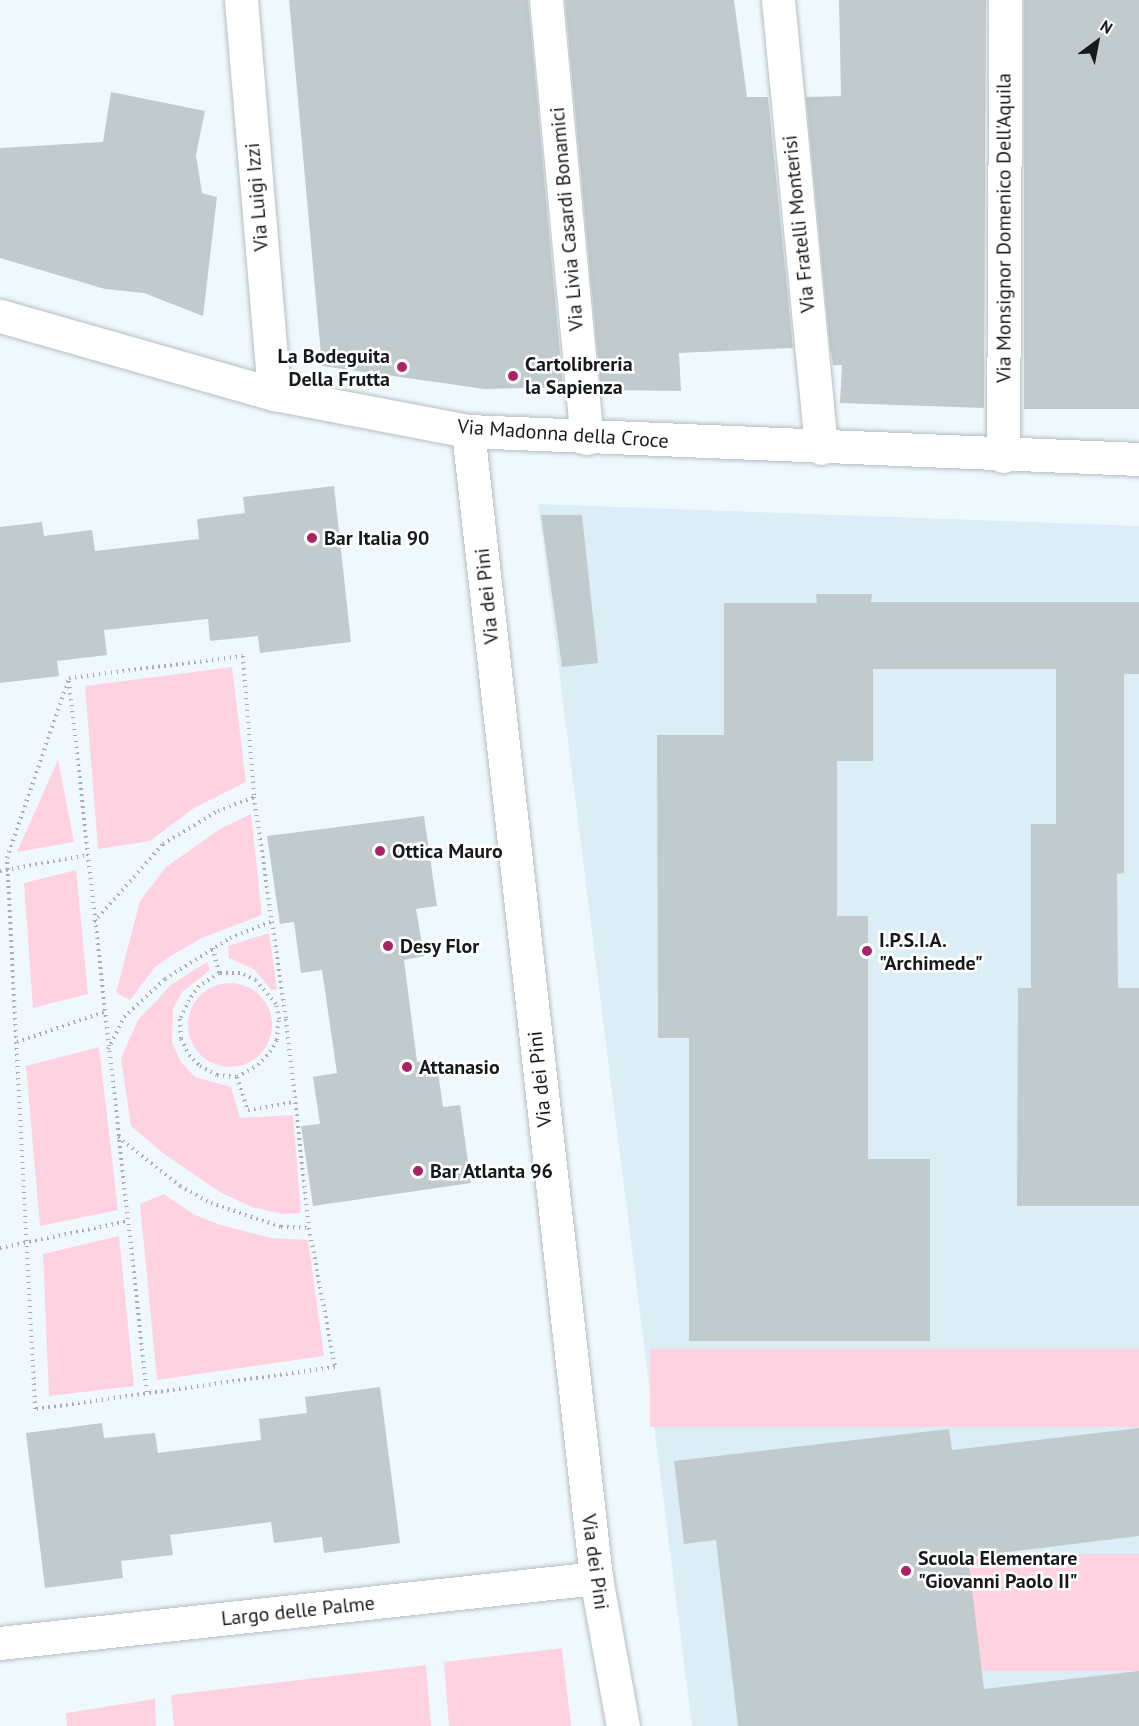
<!DOCTYPE html>
<html>
<head>
<meta charset="utf-8">
<style>
  body { margin:0 }
  #map { position:relative; width:1139px; height:1726px; overflow:hidden; background:#eff9fd; font-family:"PT Sans",sans-serif }
  div>[style] { position:absolute }
  .built>* { inset:0; background:#dceef5 }
  .green>* { inset:0; background:#fed2e0; transform-origin:0 0 }
  .round { border-radius:50% }
  .building>* { inset:0; background:#c1cbce; transform-origin:0 0 }
  .path>* { height:4px; margin-top:-2px; transform-origin:0; background:repeating-linear-gradient(90deg,#a7aeb2 0 1.5px,transparent 0 6px) }
  .roads { filter:drop-shadow(0 0 2px #b5bfc2) drop-shadow(0 0 2px #b5bfc2) }
  .street>* { height:33px; margin:-16.5px; padding:0 16.5px; transform-origin:16.5px; border-radius:16.5px; background:#fff }
  .secondary>* { height:33px; margin:-16.5px; padding:0 16.5px; transform-origin:16.5px; border-radius:16.5px; background:#fff }
  .dots>* { width:16px; height:16px; translate:-50% -50%; box-sizing:border-box; border:3px solid #fff; border-radius:50% }
  span { translate:-50% -50%; white-space:nowrap; text-align:center; line-height:1.15; -webkit-text-stroke:5px #fff; paint-order:stroke }
  .street-label { font-size:20px; color:#171a1c }
  .poi-label { font-size:20px; color:#171a1c; font-weight:700 }
  .right { translate:-100% -50%; text-align:right }
  .left { translate:0 -50%; text-align:left }
  .north { position:absolute; left:1067px; top:12px; width:60px; height:60px; -webkit-text-stroke:4px #fff; paint-order:stroke; rotate:32deg; font-size:16px; font-weight:700; line-height:24px; text-align:center; color:#171a1c }
  .north::after { content:''; display:block; margin:auto; width:21px; height:27px; background:#171a1c; clip-path:polygon(50% 0,100% 100%,50% 72%,0 100%) }
</style>
</head>
<body>
<div id="map">
  <div class="built">
    <div style="clip-path:polygon(538px 504px,1139px 526px,1139px 1726px,692px 1726px)"></div>
  </div>
  <div class="green">
    <div style="clip-path:polygon(232px 667px,246px 782px,194px 808px,150px 841px,98px 849px,85px 686px)"></div>
    <div style="clip-path:polygon(58px 760px,74px 842px,17px 852px)"></div>
    <div style="clip-path:polygon(251px 814px,262px 915px,202px 938px,174px 954px,155px 967px,130px 1000px,116px 993px,140px 901px,166px 867px,220px 829px)"></div>
    <div style="clip-path:polygon(76px 870px,88px 994px,33px 1008px,24px 883px)"></div>
    <div style="clip-path:polygon(269px 933px,277px 989px,271px 990px,255px 970px,229px 958px,228px 946px)"></div>
    <div style="clip-path:polygon(207px 962px,210px 970px,182px 992px,173px 1009px,172px 1043px,181px 1062px,195px 1077px,231px 1087px,240px 1118px,293px 1115px,301px 1213px,283px 1214px,252px 1207px,220px 1192px,163px 1153px,131px 1126px,121px 1058px,138px 1020px,171px 985px)"></div>
    <div class="round" style="left:188px;top:983px;width:84px;height:84px"></div>
    <div style="clip-path:polygon(99px 1047px,118px 1210px,40px 1226px,26px 1066px)"></div>
    <div style="clip-path:polygon(164px 1194px,193px 1214px,218px 1224px,270px 1238px,308px 1240px,324px 1356px,157px 1380px,140px 1204px)"></div>
    <div style="clip-path:polygon(119px 1236px,134px 1386px,49px 1396px,43px 1254px)"></div>
    <div style="left:1139px;top:1349px;width:78px;height:489px;rotate:90deg"></div>
    <div style="left:1139px;top:1554px;width:117px;height:169px;rotate:90deg"></div>
    <div style="clip-path:polygon(562px 1648px,571px 1726px,449px 1726px,444px 1662px)"></div>
    <div style="clip-path:polygon(426px 1665px,431px 1726px,174px 1726px,171px 1695px)"></div>
    <div style="clip-path:polygon(155px 1699px,156px 1726px,67px 1726px,66px 1713px)"></div>
  </div>
  <div class="building">
    <div style="clip-path:polygon(289px 0,528px 0,563px 387px,485px 389px,322px 366px)"></div>
    <div style="clip-path:polygon(565px 0,734px 0,747px 97px,768px 97px,793px 348px,679px 353px,681px 391px,601px 390px)"></div>
    <div style="clip-path:polygon(839px 0,986px 0,984px 408px,840px 403px,842px 365px,833px 365px,830px 346px,806px 97px,841px 96px)"></div>
    <div style="left:1024px;top:0;width:115px;height:409px"></div>
    <div style="clip-path:polygon(111px 92px,205px 111px,196px 155px,202px 193px,217px 197px,203px 316px,144px 293px,105px 289px,0 258px,0 148px,103px 142px)"></div>
    <div style="clip-path:polygon(334px 486px,351px 642px,260px 653px,258px 636px,210px 641px,208px 619px,104px 630px,107px 655px,57px 661px,59px 676px,0 683px,0 527px,42px 522px,44px 536px,92px 530px,95px 551px,199px 539px,197px 519px,245px 513px,243px 497px)"></div>
    <div style="clip-path:polygon(541px 515px,582px 515px,598px 663px,562px 667px)"></div>
    <div style="clip-path:polygon(816px 594px,872px 594px,871px 602px,1139px 602px,1139px 674px,1124px 674px,1124px 873px,1117px 874px,1118px 988px,1139px 988px,1139px 1206px,1017px 1206px,1018px 988px,1031px 988px,1031px 824px,1056px 824px,1056px 669px,873px 669px,873px 761px,837px 761px,837px 916px,868px 916px,868px 1159px,930px 1159px,930px 1341px,689px 1341px,689px 1038px,658px 1038px,657px 735px,724px 735px,724px 603px,817px 603px)"></div>
    <div style="clip-path:polygon(424px 816px,437px 906px,416px 909px,424px 956px,404px 960px,417px 1062px,436px 1059px,443px 1107px,460px 1105px,471px 1183px,313px 1206px,301px 1126px,320px 1124px,313px 1077px,337px 1073px,322px 970px,301px 973px,294px 922px,280px 924px,267px 836px)"></div>
    <div style="clip-path:polygon(380px 1387px,400px 1543px,324px 1553px,322px 1537px,274px 1543px,271px 1522px,170px 1535px,173px 1555px,121px 1561px,123px 1578px,45px 1588px,26px 1433px,102px 1423px,104px 1438px,155px 1433px,158px 1453px,261px 1440px,259px 1419px,307px 1413px,305px 1397px)"></div>
    <div style="clip-path:polygon(1139px 1428px,1139px 1536px,968px 1557px,984px 1689px,1139px 1671px,1139px 1726px,738px 1726px,716px 1540px,684px 1544px,674px 1461px,949px 1429px,952px 1450px)"></div>
  </div>
  <div class="path">
    <div style="left:243px;top:656px;width:141px;rotate:85.5deg"></div>
    <div style="left:254px;top:797px;width:224px;rotate:81.8deg"></div>
    <div style="left:286px;top:1019px;width:210px;rotate:83.7deg"></div>
    <div style="left:309px;top:1228px;width:141px;rotate:79.4deg"></div>
    <div style="left:335px;top:1367px;width:303px;rotate:172deg"></div>
    <div style="left:35px;top:1409px;width:552px;rotate:-92.91deg"></div>
    <div style="left:7px;top:858px;width:190px;rotate:-71deg"></div>
    <div style="left:69px;top:678px;width:175px;rotate:-7.2deg"></div>
    <div style="left:69px;top:681px;width:716px;rotate:83.75deg"></div>
    <div style="left:0;top:871px;width:88px;rotate:-10.4deg"></div>
    <div style="left:94px;top:922px;width:104px;rotate:-48.5deg"></div>
    <div style="left:163px;top:844px;width:64px;rotate:-31deg"></div>
    <div style="left:218px;top:811px;width:39px;rotate:-21deg"></div>
    <div style="left:213px;top:948px;width:26px;rotate:77deg"></div>
    <div style="left:219px;top:973px;width:24px;rotate:147deg"></div>
    <div style="left:199px;top:986px;width:17px;rotate:126deg"></div>
    <div style="left:189px;top:1000px;width:21px;rotate:115deg"></div>
    <div style="left:180px;top:1019px;width:20px;rotate:87deg"></div>
    <div style="left:181px;top:1039px;width:18px;rotate:63deg"></div>
    <div style="left:189px;top:1055px;width:16px;rotate:45deg"></div>
    <div style="left:200px;top:1066px;width:19px;rotate:28deg"></div>
    <div style="left:217px;top:1075px;width:20px;rotate:6deg"></div>
    <div style="left:237px;top:1077px;width:24px;rotate:-30deg"></div>
    <div style="left:258px;top:1065px;width:18px;rotate:-47deg"></div>
    <div style="left:270px;top:1052px;width:14px;rotate:-60deg"></div>
    <div style="left:277px;top:1040px;width:21px;rotate:-85deg"></div>
    <div style="left:279px;top:1019px;width:15px;rotate:-101deg"></div>
    <div style="left:276px;top:1004px;width:31px;rotate:-130deg"></div>
    <div style="left:256px;top:980px;width:17px;rotate:-156deg"></div>
    <div style="left:240px;top:973px;width:21px;rotate:180deg"></div>
    <div style="left:17px;top:1042px;width:92px;rotate:-19deg"></div>
    <div style="left:108px;top:1049px;width:36px;rotate:-63deg"></div>
    <div style="left:124px;top:1017px;width:56px;rotate:-42.8deg"></div>
    <div style="left:165px;top:979px;width:77px;rotate:-32.2deg"></div>
    <div style="left:230px;top:938px;width:46px;rotate:-21.6deg"></div>
    <div style="left:237px;top:1077px;width:35px;rotate:72deg"></div>
    <div style="left:248px;top:1110px;width:48px;rotate:-9.7deg"></div>
    <div style="left:118px;top:1137px;width:79px;rotate:38.3deg"></div>
    <div style="left:180px;top:1186px;width:35px;rotate:29deg"></div>
    <div style="left:211px;top:1203px;width:74px;rotate:18.9deg"></div>
    <div style="left:281px;top:1227px;width:28px;rotate:2deg"></div>
    <div style="left:0;top:1248px;width:131px;rotate:-11.9deg"></div>
  </div>
  <div class="roads">
    <div class="street">
      <div style="left:241px;top:0;width:395px;rotate:85.2deg"></div>
      <div style="left:546px;top:0;width:440px;rotate:84.7deg"></div>
      <div style="left:778px;top:0;width:450px;rotate:84.5deg"></div>
      <div style="left:468px;top:431px;width:1154px;rotate:83.63deg"></div>
      <div style="left:596px;top:1578px;width:150px;rotate:79.7deg"></div>
      <div style="left:1003px;top:456px;width:456px;rotate:-89.7deg"></div>
      <div style="left:0;top:1643px;width:600px;rotate:-6.22deg"></div>
    </div>
    <div class="secondary">
      <div style="left:0;top:316px;width:285px;rotate:15.9deg"></div>
      <div style="left:274px;top:394px;width:197px;rotate:10.8deg"></div>
      <div style="left:468px;top:431px;width:672px;rotate:2.39deg"></div>
    </div>
  </div>
  <div class="dots">
    <div style="left:402px;top:367px;background:#ab2265"></div>
    <div style="left:513px;top:376px;background:#ab2265"></div>
    <div style="left:312px;top:538px;background:#ab2265"></div>
    <div style="left:380px;top:851px;background:#ab2265"></div>
    <div style="left:388px;top:946px;background:#ab2265"></div>
    <div style="left:867px;top:951px;background:#ab2265"></div>
    <div style="left:407px;top:1067px;background:#ab2265"></div>
    <div style="left:418px;top:1171px;background:#ab2265"></div>
    <div style="left:906px;top:1571px;background:#ab2265"></div>
  </div>
  <div class="street-label">
    <span style="left:257px;top:197px;rotate:-95deg">Via Luigi Izzi</span>
    <span style="left:567px;top:219px;rotate:-95deg">Via Livia Casardi Bonamici</span>
    <span style="left:799px;top:224px;rotate:-96deg">Via Fratelli Monterisi</span>
    <span style="left:1004px;top:228px;rotate:-90deg">Via Monsignor Domenico Dell'Aquila</span>
    <span style="left:563px;top:434px;rotate:4deg">Via Madonna della Croce</span>
    <span style="left:487px;top:596px;rotate:-96deg">Via dei Pini</span>
    <span style="left:540px;top:1079px;rotate:-96deg">Via dei Pini</span>
    <span style="left:595px;top:1562px;rotate:82deg">Via dei Pini</span>
    <span style="left:298px;top:1611px;rotate:-6deg">Largo delle Palme</span>
  </div>
  <div class="poi-label">
    <span class="right" style="left:390px;top:368px">La Bodeguita<br>Della Frutta</span>
    <span class="left" style="left:525px;top:376px">Cartolibreria<br>la Sapienza</span>
    <span class="left" style="left:324px;top:538px">Bar Italia 90</span>
    <span class="left" style="left:392px;top:851px">Ottica Mauro</span>
    <span class="left" style="left:879px;top:952px">I.P.S.I.A.<br>"Archimede"</span>
    <span class="left" style="left:400px;top:946px">Desy Flor</span>
    <span class="left" style="left:419px;top:1067px">Attanasio</span>
    <span class="left" style="left:430px;top:1171px">Bar Atlanta 96</span>
    <span class="left" style="left:918px;top:1570px">Scuola Elementare<br>"Giovanni Paolo II"</span>
  </div>
  <div class="north">N</div>
</div>
</body>
</html>
